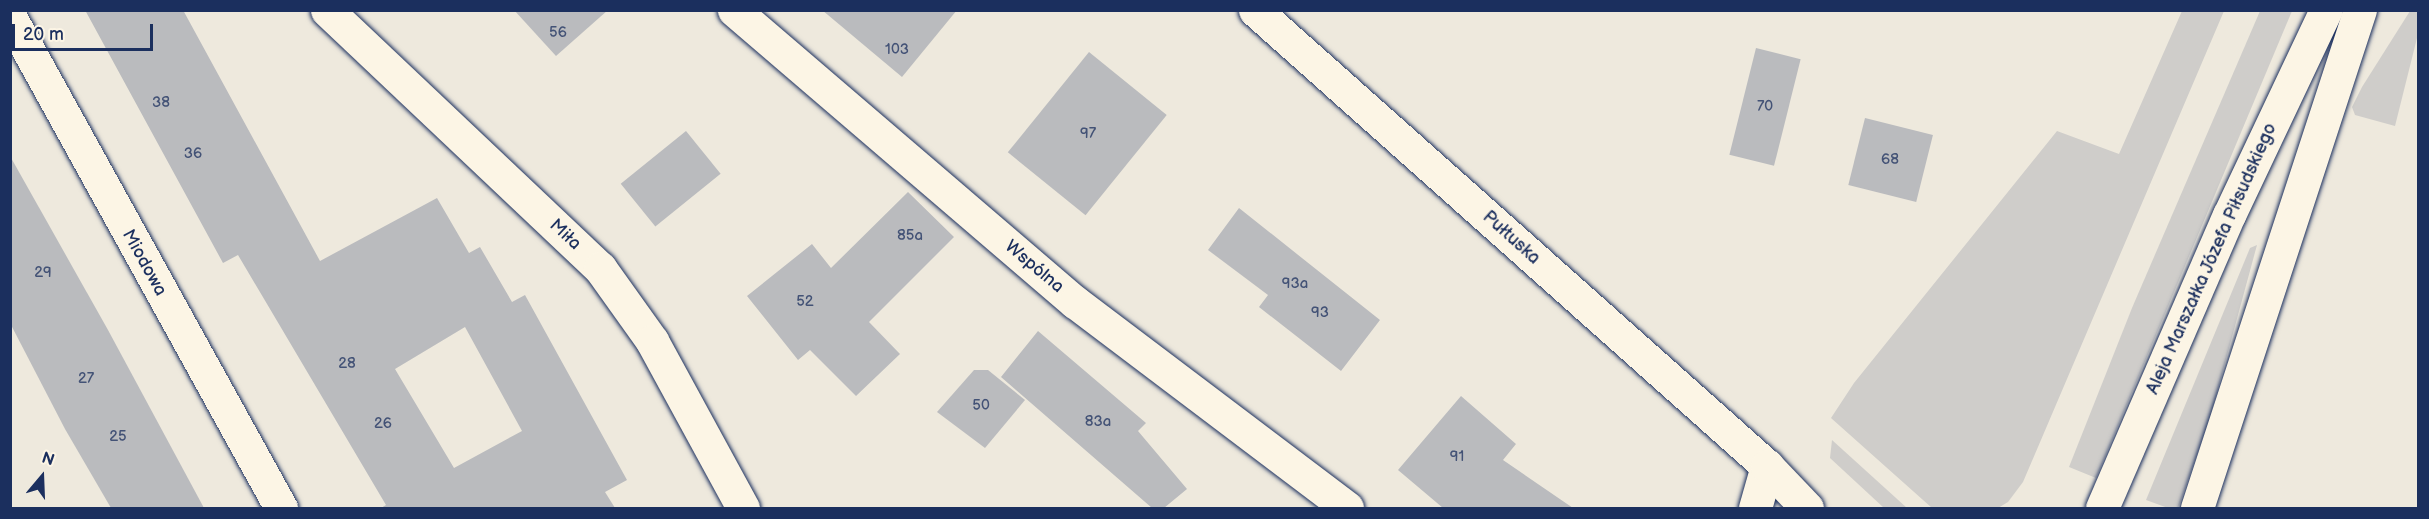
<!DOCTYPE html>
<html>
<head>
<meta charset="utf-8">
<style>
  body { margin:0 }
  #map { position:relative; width:2429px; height:519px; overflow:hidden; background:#eee9dd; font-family:"Balsamiq Sans",sans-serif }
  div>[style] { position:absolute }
  .green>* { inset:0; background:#cfcdca }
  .building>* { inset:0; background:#babbbe; transform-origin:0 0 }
  .roads { filter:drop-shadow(0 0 2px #1b2f5e) drop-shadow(0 0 2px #1b2f5e) }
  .street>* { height:33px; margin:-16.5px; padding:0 16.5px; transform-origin:16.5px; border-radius:16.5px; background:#fcf5e5 }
  .secondary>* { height:33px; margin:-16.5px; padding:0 16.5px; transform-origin:16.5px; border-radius:16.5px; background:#fcf5e5 }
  span { translate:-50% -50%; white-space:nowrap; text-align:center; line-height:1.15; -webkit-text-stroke:4.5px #fcf5e5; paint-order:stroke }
  .number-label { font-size:15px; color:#435276 }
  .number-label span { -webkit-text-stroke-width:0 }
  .street-label { font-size:18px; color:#1b2f5e }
  .frame { position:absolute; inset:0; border:12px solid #1b2f5e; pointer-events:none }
  .north { position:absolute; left:12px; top:447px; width:60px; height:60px; -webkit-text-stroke:4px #fcf5e5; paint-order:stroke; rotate:19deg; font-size:16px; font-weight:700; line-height:24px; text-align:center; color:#1b2f5e }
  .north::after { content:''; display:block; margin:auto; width:21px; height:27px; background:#1b2f5e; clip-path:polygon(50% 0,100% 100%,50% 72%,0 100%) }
  .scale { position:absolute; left:12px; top:24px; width:141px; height:27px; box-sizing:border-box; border:3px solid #1b2f5e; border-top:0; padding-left:8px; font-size:18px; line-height:21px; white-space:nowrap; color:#1b2f5e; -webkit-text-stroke:4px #fcf5e5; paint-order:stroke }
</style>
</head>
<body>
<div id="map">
  <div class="green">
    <div style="clip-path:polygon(2182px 11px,2224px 11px,2023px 482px,2008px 502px,1998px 508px,1932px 508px,1831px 418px,1854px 383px,2057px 131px,2119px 154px)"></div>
    <div style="clip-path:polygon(2260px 11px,2292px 11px,2096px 478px,2069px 467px,2132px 308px)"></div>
    <div style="clip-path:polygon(2410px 11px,2418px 11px,2418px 34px,2395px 126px,2355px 115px,2352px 107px,2362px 87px)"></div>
    <div style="clip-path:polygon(2257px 245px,2210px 418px,2178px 508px,2168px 508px,2146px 500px,2250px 248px)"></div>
    <div style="clip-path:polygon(1832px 440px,1907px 508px,1884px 508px,1830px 458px)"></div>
  </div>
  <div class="building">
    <div style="clip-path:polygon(evenodd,85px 10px,183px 10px,320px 261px,437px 198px,469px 253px,480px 247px,512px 302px,525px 295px,627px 480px,605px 492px,615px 508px,381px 508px,386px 505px,238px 255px,223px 263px,85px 10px,465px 327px,522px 431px,454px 468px,395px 369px,465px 327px)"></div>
    <div style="clip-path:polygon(514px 10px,608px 10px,556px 56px)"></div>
    <div style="clip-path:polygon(822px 10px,957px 10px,902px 77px)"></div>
    <div style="left:1756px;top:48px;width:46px;height:110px;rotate:14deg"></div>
    <div style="left:1089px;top:52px;width:100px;height:129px;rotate:39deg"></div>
    <div style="left:1865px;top:118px;width:70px;height:69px;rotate:14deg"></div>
    <div style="left:686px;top:131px;width:55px;height:84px;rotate:51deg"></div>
    <div style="clip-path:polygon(10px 156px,108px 330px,204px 508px,111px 508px,65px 429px,10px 323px)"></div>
    <div style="clip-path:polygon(908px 192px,954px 237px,869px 322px,900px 354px,856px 396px,810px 350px,798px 360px,747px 296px,812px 244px,831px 268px)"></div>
    <div style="clip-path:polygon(1239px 208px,1380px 320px,1341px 371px,1259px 307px,1268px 295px,1208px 250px)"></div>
    <div style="clip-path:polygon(1038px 331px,1146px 423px,1138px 431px,1187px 489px,1164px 508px,1152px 508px,1001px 377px)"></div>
    <div style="clip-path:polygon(974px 370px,988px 370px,1025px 400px,985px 448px,937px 412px)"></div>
    <div style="clip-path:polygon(1461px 396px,1516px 444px,1503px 460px,1573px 508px,1443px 508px,1398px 470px)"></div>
  </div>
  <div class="roads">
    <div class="street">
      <div style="left:327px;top:10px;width:376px;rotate:43.4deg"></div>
      <div style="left:600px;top:268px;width:90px;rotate:54.5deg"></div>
      <div style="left:652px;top:341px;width:190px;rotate:61.4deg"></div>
      <div style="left:734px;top:10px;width:449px;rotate:40.6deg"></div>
      <div style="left:1075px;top:302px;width:341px;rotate:37.1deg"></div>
      <div style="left:10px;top:17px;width:561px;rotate:61.1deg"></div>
      <div style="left:1755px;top:508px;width:44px;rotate:-74.1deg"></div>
    </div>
    <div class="secondary">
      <div style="left:1255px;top:10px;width:686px;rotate:41.69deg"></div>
      <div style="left:1767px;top:466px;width:58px;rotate:46.4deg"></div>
      <div style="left:2102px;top:508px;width:319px;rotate:-66.6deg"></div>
      <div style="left:2229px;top:215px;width:227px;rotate:-64.7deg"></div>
      <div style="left:2197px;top:508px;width:524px;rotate:-71.88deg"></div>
    </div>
  </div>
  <div class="number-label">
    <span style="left:558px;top:33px">56</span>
    <span style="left:897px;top:50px">103</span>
    <span style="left:161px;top:103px">38</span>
    <span style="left:1765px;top:107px">70</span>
    <span style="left:1088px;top:134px">97</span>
    <span style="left:193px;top:154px">36</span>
    <span style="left:1890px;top:160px">68</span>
    <span style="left:910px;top:236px">85a</span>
    <span style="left:43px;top:273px">29</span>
    <span style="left:1295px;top:284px">93a</span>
    <span style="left:805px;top:302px">52</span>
    <span style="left:1320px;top:313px">93</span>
    <span style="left:347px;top:364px">28</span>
    <span style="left:86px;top:379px">27</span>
    <span style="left:981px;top:406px">50</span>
    <span style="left:1098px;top:422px">83a</span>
    <span style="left:383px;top:424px">26</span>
    <span style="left:118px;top:437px">25</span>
    <span style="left:1457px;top:457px">91</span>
  </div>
  <div class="street-label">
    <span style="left:565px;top:235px;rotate:43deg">Miła</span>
    <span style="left:1511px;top:238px;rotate:42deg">Pułtuska</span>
    <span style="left:2212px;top:259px;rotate:-66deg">Aleja Marszałka Józefa Piłsudskiego</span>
    <span style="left:144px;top:263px;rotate:61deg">Miodowa</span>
    <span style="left:1034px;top:267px;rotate:40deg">Wspólna</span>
  </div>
  <div class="frame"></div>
  <div class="north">N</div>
  <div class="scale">20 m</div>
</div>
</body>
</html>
